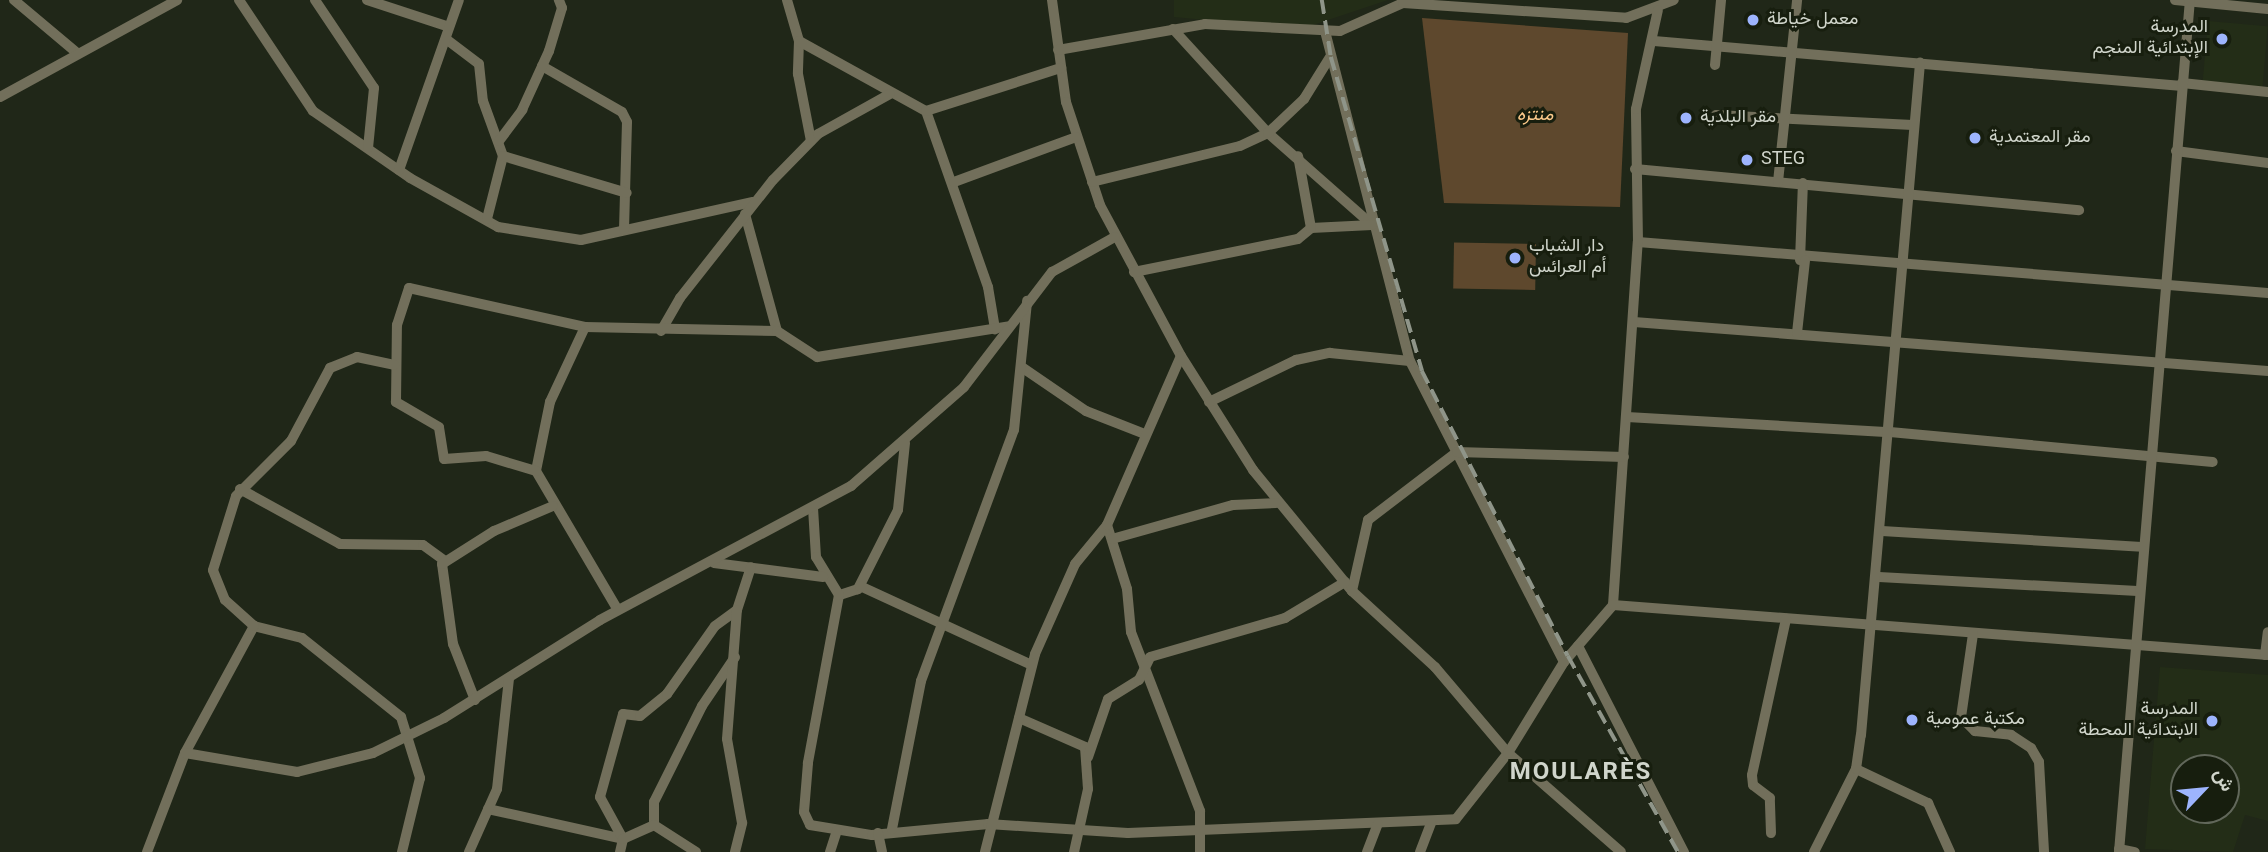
<!DOCTYPE html>
<html>
<head>
<meta charset="utf-8">
<style>
  body { margin:0 }
  #map { position:relative; width:2268px; height:852px; overflow:hidden; background:#202718; font-family:Georgia,Vazirmatn,serif }
  div>[style] { position:absolute }
  .built>* { inset:0; background:#232d17; transform-origin:0 0 }
  .green>* { inset:0; background:#5e482d; transform-origin:0 0 }
  .minor>* { height:10px; margin:-5px; padding:0 5px; transform-origin:5px; border-radius:5px; background:#726f5b }
  .rail>* { height:3.5px; margin-top:-1.75px; transform-origin:0; background:repeating-linear-gradient(90deg,#8f9589 0 14px,transparent 0 21px) }
  .dots>* { width:19px; height:19px; translate:-50% -50%; box-sizing:border-box; border:4px solid #171e0e; border-radius:50% }
  span { translate:-50% -50%; white-space:nowrap; text-align:center; line-height:1.15; -webkit-text-stroke:6px #171e0e; paint-order:stroke }
  .poi-label { font-size:18px; color:#d0d5cb }
  .left { translate:0 -50%; text-align:left }
  .right { translate:-100% -50%; text-align:right }
  .park-label { font-size:18px; color:#fcca8b; font-style:italic }
  .district-label { font-size:24px; color:#d0d5cb; font-weight:700; letter-spacing:2px }
  .north { position:absolute; left:2170px; top:754px; width:70px; height:70px; box-sizing:border-box; background:#171e0e; border:2px solid #61675a; border-radius:50%; rotate:64deg; font-size:19px; font-weight:700; line-height:28px; text-align:center; color:#d0d5cb }
  .north::after { content:''; display:block; margin:auto; width:24px; height:32px; background:#9db4fd; clip-path:polygon(50% 0,100% 100%,50% 72%,0 100%) }
</style>
</head>
<body>
<div id="map">
  <div class="built">
    <div style="clip-path:polygon(1174px 0,1388px 0,1301px 29px,1174px 17px)"></div>
    <div style="left:2208px;top:21px;width:60px;height:63px;rotate:5deg"></div>
    <div style="clip-path:polygon(evenodd,2160px 667px,2268px 675px,2268px 821px,2245px 815px,2233px 852px,2145px 849px,2160px 667px,2184px 768px,2226px 768px,2226px 810px,2184px 810px,2184px 768px)"></div>
  </div>
  <div class="green">
    <div style="clip-path:polygon(1422px 18px,1628px 33px,1620px 207px,1444px 203px)"></div>
    <div style="left:1536px;top:244px;width:46px;height:82px;rotate:91deg"></div>
  </div>
  <div class="minor">
    <div style="left:14px;top:0;width:81px;rotate:40deg"></div>
    <div style="left:239px;top:0;width:133px;rotate:56.3deg"></div>
    <div style="left:313px;top:111px;width:118px;rotate:34.6deg"></div>
    <div style="left:410px;top:178px;width:101px;rotate:29.1deg"></div>
    <div style="left:498px;top:227px;width:84px;rotate:8.9deg"></div>
    <div style="left:581px;top:240px;width:176px;rotate:-12.5deg"></div>
    <div style="left:315px;top:0;width:106px;rotate:56.2deg"></div>
    <div style="left:374px;top:88px;width:60px;rotate:95.7deg"></div>
    <div style="left:367px;top:0;width:86px;rotate:18.2deg"></div>
    <div style="left:787px;top:0;width:43px;rotate:73.7deg"></div>
    <div style="left:799px;top:41px;width:33px;rotate:92deg"></div>
    <div style="left:798px;top:74px;width:68px;rotate:79deg"></div>
    <div style="left:1052px;top:0;width:103px;rotate:82.2deg"></div>
    <div style="left:1066px;top:102px;width:108px;rotate:71.7deg"></div>
    <div style="left:1100px;top:205px;width:171px;rotate:61.8deg"></div>
    <div style="left:1181px;top:356px;width:135px;rotate:57.7deg"></div>
    <div style="left:1253px;top:470px;width:156px;rotate:50.7deg"></div>
    <div style="left:1352px;top:591px;width:113px;rotate:42.5deg"></div>
    <div style="left:1435px;top:667px;width:113px;rotate:49.7deg"></div>
    <div style="left:1508px;top:753px;width:150px;rotate:41.2deg"></div>
    <div style="left:2175px;top:0;width:93px;rotate:5.5deg"></div>
    <div style="left:1173px;top:29px;width:141px;rotate:47.6deg"></div>
    <div style="left:1268px;top:133px;width:136px;rotate:41.4deg"></div>
    <div style="left:1325px;top:31px;width:341px;rotate:75.6deg"></div>
    <div style="left:1410px;top:361px;width:338px;rotate:62.9deg"></div>
    <div style="left:446px;top:39px;width:41px;rotate:37.1deg"></div>
    <div style="left:479px;top:64px;width:37px;rotate:84deg"></div>
    <div style="left:483px;top:101px;width:59px;rotate:70deg"></div>
    <div style="left:503px;top:156px;width:65px;rotate:104.3deg"></div>
    <div style="left:799px;top:41px;width:145px;rotate:28.9deg"></div>
    <div style="left:926px;top:111px;width:187px;rotate:70.6deg"></div>
    <div style="left:988px;top:287px;width:43px;rotate:80.5deg"></div>
    <div style="left:1654px;top:41px;width:530px;rotate:4.87deg"></div>
    <div style="left:1058px;top:50px;width:149px;rotate:-10deg"></div>
    <div style="left:1205px;top:24px;width:135px;rotate:3deg"></div>
    <div style="left:1340px;top:31px;width:69px;rotate:-24deg"></div>
    <div style="left:1403px;top:3px;width:224px;rotate:3.8deg"></div>
    <div style="left:1626px;top:18px;width:51px;rotate:-20.6deg"></div>
    <div style="left:1715px;top:65px;width:65px;rotate:-84.7deg"></div>
    <div style="left:542px;top:66px;width:92px;rotate:29.9deg"></div>
    <div style="left:622px;top:112px;width:11px;rotate:63deg"></div>
    <div style="left:627px;top:122px;width:108px;rotate:91.6deg"></div>
    <div style="left:2182px;top:83px;width:86px;rotate:6deg"></div>
    <div style="left:0;top:97px;width:202px;rotate:-28.7deg"></div>
    <div style="left:926px;top:111px;width:142px;rotate:-17.7deg"></div>
    <div style="left:1716px;top:115px;width:197px;rotate:2.9deg"></div>
    <div style="left:499px;top:141px;width:39px;rotate:-53deg"></div>
    <div style="left:522px;top:110px;width:65px;rotate:-65.4deg"></div>
    <div style="left:549px;top:51px;width:45px;rotate:-73.2deg"></div>
    <div style="left:562px;top:8px;width:9px;rotate:-111deg"></div>
    <div style="left:2176px;top:151px;width:93px;rotate:7.4deg"></div>
    <div style="left:503px;top:156px;width:129px;rotate:16.6deg"></div>
    <div style="left:1635px;top:169px;width:446px;rotate:5.3deg"></div>
    <div style="left:399px;top:170px;width:180px;rotate:-70.6deg"></div>
    <div style="left:954px;top:182px;width:130px;rotate:-20.2deg"></div>
    <div style="left:1092px;top:182px;width:152px;rotate:-13.7deg"></div>
    <div style="left:1240px;top:146px;width:31px;rotate:-25deg"></div>
    <div style="left:1268px;top:133px;width:50px;rotate:-43.4deg"></div>
    <div style="left:1304px;top:99px;width:49px;rotate:-58.2deg"></div>
    <div style="left:1778px;top:182px;width:183px;rotate:-84deg"></div>
    <div style="left:745px;top:214px;width:121px;rotate:74.7deg"></div>
    <div style="left:1311px;top:228px;width:61px;rotate:-2.8deg"></div>
    <div style="left:1638px;top:242px;width:632px;rotate:4.63deg"></div>
    <div style="left:1800px;top:260px;width:77px;rotate:-87.8deg"></div>
    <div style="left:1134px;top:272px;width:167px;rotate:-11.4deg"></div>
    <div style="left:1298px;top:239px;width:17px;rotate:-40deg"></div>
    <div style="left:1311px;top:228px;width:73px;rotate:-100.2deg"></div>
    <div style="left:1634px;top:322px;width:636px;rotate:4.42deg"></div>
    <div style="left:585px;top:327px;width:83px;rotate:115deg"></div>
    <div style="left:550px;top:402px;width:70px;rotate:101.5deg"></div>
    <div style="left:536px;top:471px;width:161px;rotate:59.5deg"></div>
    <div style="left:661px;top:331px;width:38px;rotate:-60deg"></div>
    <div style="left:680px;top:298px;width:150px;rotate:-51.8deg"></div>
    <div style="left:773px;top:180px;width:64px;rotate:-45.6deg"></div>
    <div style="left:818px;top:134px;width:82px;rotate:-29.1deg"></div>
    <div style="left:1797px;top:333px;width:73px;rotate:-83.7deg"></div>
    <div style="left:1023px;top:368px;width:76px;rotate:34.3deg"></div>
    <div style="left:1086px;top:411px;width:60px;rotate:21.4deg"></div>
    <div style="left:1209px;top:402px;width:97px;rotate:-25.8deg"></div>
    <div style="left:1296px;top:360px;width:35px;rotate:-12deg"></div>
    <div style="left:1330px;top:353px;width:80px;rotate:5.7deg"></div>
    <div style="left:1627px;top:417px;width:263px;rotate:3.3deg"></div>
    <div style="left:1890px;top:432px;width:324px;rotate:5.3deg"></div>
    <div style="left:905px;top:443px;width:67px;rotate:96deg"></div>
    <div style="left:898px;top:510px;width:89px;rotate:116.9deg"></div>
    <div style="left:858px;top:589px;width:20px;rotate:162deg"></div>
    <div style="left:839px;top:595px;width:171px;rotate:100.5deg"></div>
    <div style="left:808px;top:763px;width:49px;rotate:94.7deg"></div>
    <div style="left:804px;top:812px;width:14px;rotate:65deg"></div>
    <div style="left:810px;top:825px;width:63px;rotate:9.2deg"></div>
    <div style="left:872px;top:835px;width:117px;rotate:-5.4deg"></div>
    <div style="left:988px;top:824px;width:140px;rotate:3.7deg"></div>
    <div style="left:1128px;top:833px;width:328px;rotate:-2.4deg"></div>
    <div style="left:1456px;top:819px;width:84px;rotate:-51.8deg"></div>
    <div style="left:1508px;top:753px;width:107px;rotate:-58.4deg"></div>
    <div style="left:1564px;top:662px;width:75px;rotate:-49.3deg"></div>
    <div style="left:1613px;top:605px;width:364px;rotate:-86.1deg"></div>
    <div style="left:1638px;top:242px;width:133px;rotate:-90.9deg"></div>
    <div style="left:1636px;top:109px;width:101px;rotate:-77.5deg"></div>
    <div style="left:536px;top:471px;width:52px;rotate:-163.3deg"></div>
    <div style="left:486px;top:456px;width:42px;rotate:175.9deg"></div>
    <div style="left:444px;top:459px;width:32px;rotate:-99deg"></div>
    <div style="left:439px;top:427px;width:50px;rotate:-149.8deg"></div>
    <div style="left:396px;top:402px;width:77px;rotate:-89.3deg"></div>
    <div style="left:397px;top:325px;width:39px;rotate:-72deg"></div>
    <div style="left:409px;top:288px;width:180px;rotate:12.5deg"></div>
    <div style="left:585px;top:327px;width:192px;rotate:1.2deg"></div>
    <div style="left:777px;top:331px;width:48px;rotate:33deg"></div>
    <div style="left:817px;top:357px;width:195px;rotate:-9.1deg"></div>
    <div style="left:240px;top:489px;width:114px;rotate:28.8deg"></div>
    <div style="left:340px;top:544px;width:83px;rotate:0.7deg"></div>
    <div style="left:423px;top:545px;width:26px;rotate:36deg"></div>
    <div style="left:813px;top:508px;width:49px;rotate:86.5deg"></div>
    <div style="left:816px;top:557px;width:44px;rotate:58.8deg"></div>
    <div style="left:1107px;top:525px;width:67px;rotate:72.6deg"></div>
    <div style="left:1127px;top:589px;width:43px;rotate:84.7deg"></div>
    <div style="left:1131px;top:632px;width:192px;rotate:68.9deg"></div>
    <div style="left:1200px;top:811px;width:41px;rotate:90deg"></div>
    <div style="left:1882px;top:531px;width:260px;rotate:3.5deg"></div>
    <div style="left:1112px;top:539px;width:126px;rotate:-15.7deg"></div>
    <div style="left:1233px;top:505px;width:43px;rotate:-2.7deg"></div>
    <div style="left:714px;top:563px;width:110px;rotate:7.3deg"></div>
    <div style="left:1879px;top:577px;width:259px;rotate:3.1deg"></div>
    <div style="left:860px;top:586px;width:189px;rotate:24.7deg"></div>
    <div style="left:1352px;top:591px;width:73px;rotate:-77.3deg"></div>
    <div style="left:1368px;top:520px;width:112px;rotate:-37.4deg"></div>
    <div style="left:1457px;top:452px;width:167px;rotate:1.7deg"></div>
    <div style="left:1613px;top:605px;width:657px;rotate:4.37deg"></div>
    <div style="left:254px;top:626px;width:49px;rotate:14deg"></div>
    <div style="left:302px;top:638px;width:127px;rotate:38.6deg"></div>
    <div style="left:401px;top:717px;width:64px;rotate:72.7deg"></div>
    <div style="left:420px;top:778px;width:76px;rotate:103.7deg"></div>
    <div style="left:1973px;top:634px;width:84px;rotate:98.2deg"></div>
    <div style="left:1961px;top:717px;width:20px;rotate:45deg"></div>
    <div style="left:1975px;top:731px;width:36px;rotate:6deg"></div>
    <div style="left:2011px;top:735px;width:24px;rotate:33deg"></div>
    <div style="left:2031px;top:748px;width:16px;rotate:60deg"></div>
    <div style="left:2039px;top:762px;width:90px;rotate:86.8deg"></div>
    <div style="left:1578px;top:646px;width:232px;rotate:62.8deg"></div>
    <div style="left:2265px;top:655px;width:23px;rotate:-83deg"></div>
    <div style="left:475px;top:700px;width:60px;rotate:-111.4deg"></div>
    <div style="left:453px;top:644px;width:81px;rotate:-97.8deg"></div>
    <div style="left:442px;top:564px;width:62px;rotate:-32.4deg"></div>
    <div style="left:494px;top:531px;width:64px;rotate:-23deg"></div>
    <div style="left:1019px;top:718px;width:72px;rotate:23.7deg"></div>
    <div style="left:1085px;top:747px;width:42px;rotate:85.9deg"></div>
    <div style="left:1088px;top:789px;width:65px;rotate:102.5deg"></div>
    <div style="left:185px;top:753px;width:145px;rotate:-61.5deg"></div>
    <div style="left:254px;top:626px;width:39px;rotate:-138deg"></div>
    <div style="left:225px;top:600px;width:32px;rotate:-112deg"></div>
    <div style="left:213px;top:570px;width:77px;rotate:-72.7deg"></div>
    <div style="left:236px;top:496px;width:78px;rotate:-45deg"></div>
    <div style="left:291px;top:441px;width:83px;rotate:-61.9deg"></div>
    <div style="left:330px;top:368px;width:29px;rotate:-22deg"></div>
    <div style="left:357px;top:357px;width:38px;rotate:12deg"></div>
    <div style="left:1088px;top:757px;width:61px;rotate:-71deg"></div>
    <div style="left:1108px;top:699px;width:36px;rotate:-32deg"></div>
    <div style="left:1139px;top:680px;width:25px;rotate:-64deg"></div>
    <div style="left:1150px;top:657px;width:141px;rotate:-16.1deg"></div>
    <div style="left:1285px;top:618px;width:70px;rotate:-31deg"></div>
    <div style="left:1856px;top:769px;width:80px;rotate:25.3deg"></div>
    <div style="left:1928px;top:803px;width:54px;rotate:65.8deg"></div>
    <div style="left:488px;top:809px;width:138px;rotate:12.5deg"></div>
    <div style="left:654px;top:825px;width:23px;rotate:-90deg"></div>
    <div style="left:654px;top:802px;width:107px;rotate:-63.4deg"></div>
    <div style="left:702px;top:706px;width:59px;rotate:-56deg"></div>
    <div style="left:892px;top:829px;width:151px;rotate:-78.9deg"></div>
    <div style="left:921px;top:681px;width:268px;rotate:-69.7deg"></div>
    <div style="left:1014px;top:430px;width:130px;rotate:-84.2deg"></div>
    <div style="left:878px;top:833px;width:19px;rotate:78deg"></div>
    <div style="left:1771px;top:833px;width:35px;rotate:-92deg"></div>
    <div style="left:1770px;top:798px;width:21px;rotate:-143deg"></div>
    <div style="left:1753px;top:785px;width:10px;rotate:-96deg"></div>
    <div style="left:1752px;top:775px;width:160px;rotate:-77.7deg"></div>
    <div style="left:623px;top:839px;width:48px;rotate:-118.7deg"></div>
    <div style="left:600px;top:797px;width:86px;rotate:-74.5deg"></div>
    <div style="left:623px;top:714px;width:17px;rotate:7deg"></div>
    <div style="left:640px;top:716px;width:35px;rotate:-39deg"></div>
    <div style="left:667px;top:694px;width:83px;rotate:-54.8deg"></div>
    <div style="left:715px;top:626px;width:27px;rotate:-36deg"></div>
    <div style="left:737px;top:610px;width:45px;rotate:-72deg"></div>
    <div style="left:2119px;top:849px;width:16px;rotate:11deg"></div>
    <div style="left:147px;top:852px;width:106px;rotate:-69deg"></div>
    <div style="left:185px;top:753px;width:114px;rotate:9.6deg"></div>
    <div style="left:297px;top:772px;width:78px;rotate:-14deg"></div>
    <div style="left:373px;top:753px;width:79px;rotate:-26.2deg"></div>
    <div style="left:444px;top:718px;width:184px;rotate:-32.1deg"></div>
    <div style="left:600px;top:620px;width:285px;rotate:-28.1deg"></div>
    <div style="left:851px;top:486px;width:150px;rotate:-41.2deg"></div>
    <div style="left:964px;top:387px;width:145px;rotate:-52.6deg"></div>
    <div style="left:1052px;top:272px;width:72px;rotate:-29.1deg"></div>
    <div style="left:469px;top:852px;width:69px;rotate:-66deg"></div>
    <div style="left:497px;top:789px;width:111px;rotate:-83.8deg"></div>
    <div style="left:620px;top:852px;width:13px;rotate:-77deg"></div>
    <div style="left:623px;top:839px;width:34px;rotate:-24deg"></div>
    <div style="left:654px;top:825px;width:50px;rotate:32.7deg"></div>
    <div style="left:735px;top:852px;width:30px;rotate:-76deg"></div>
    <div style="left:742px;top:823px;width:85px;rotate:-100.1deg"></div>
    <div style="left:727px;top:739px;width:129px;rotate:-85.6deg"></div>
    <div style="left:830px;top:852px;width:22px;rotate:-72deg"></div>
    <div style="left:985px;top:852px;width:204px;rotate:-75.8deg"></div>
    <div style="left:1035px;top:654px;width:98px;rotate:-66deg"></div>
    <div style="left:1075px;top:564px;width:50px;rotate:-50.6deg"></div>
    <div style="left:1107px;top:525px;width:184px;rotate:-66.4deg"></div>
    <div style="left:1367px;top:852px;width:30px;rotate:-69deg"></div>
    <div style="left:1420px;top:852px;width:31px;rotate:-69deg"></div>
    <div style="left:1814px;top:852px;width:93px;rotate:-63.2deg"></div>
    <div style="left:1856px;top:769px;width:34px;rotate:-82deg"></div>
    <div style="left:1861px;top:735px;width:675px;rotate:-84.98deg"></div>
    <div style="left:2119px;top:852px;width:855px;rotate:-85.24deg"></div>
  </div>
  <div class="rail">
    <div style="left:1322px;top:0;width:58px;rotate:81deg"></div>
    <div style="left:1331px;top:57px;width:327px;rotate:73.8deg"></div>
    <div style="left:1422px;top:371px;width:320px;rotate:62.9deg"></div>
    <div style="left:1568px;top:656px;width:225px;rotate:60.7deg"></div>
  </div>
  <div class="dots">
    <div style="left:1753px;top:20px;background:#9db4fd"></div>
    <div style="left:2222px;top:39px;background:#9db4fd"></div>
    <div style="left:1686px;top:118px;background:#9db4fd"></div>
    <div style="left:1975px;top:138px;background:#9db4fd"></div>
    <div style="left:1747px;top:160px;background:#9db4fd"></div>
    <div style="left:1515px;top:258px;background:#9db4fd"></div>
    <div style="left:1912px;top:720px;background:#9db4fd"></div>
    <div style="left:2212px;top:721px;background:#9db4fd"></div>
  </div>
  <div class="poi-label">
    <span class="left" style="left:1767px;top:20px">معمل خياطة</span>
    <span class="right" style="left:2208px;top:39px">المدرسة<br>الإبتدائية المنجم</span>
    <span class="left" style="left:1700px;top:118px">مقر البلدية</span>
    <span class="left" style="left:1989px;top:138px">مقر المعتمدية</span>
    <span class="left" style="left:1761px;top:160px">STEG</span>
    <span class="left" style="left:1529px;top:258px">دار الشباب<br>أم العرائس</span>
    <span class="right" style="left:2198px;top:721px">المدرسة<br>الابتدائية المحطة</span>
    <span class="left" style="left:1926px;top:720px">مكتبة عمومية</span>
  </div>
  <div class="park-label">
    <span style="left:1535px;top:116px">منتزه</span>
  </div>
  <div class="district-label">
    <span style="left:1581px;top:774px">MOULARÈS</span>
  </div>
  <div class="north">ش</div>
</div>
</body>
</html>
